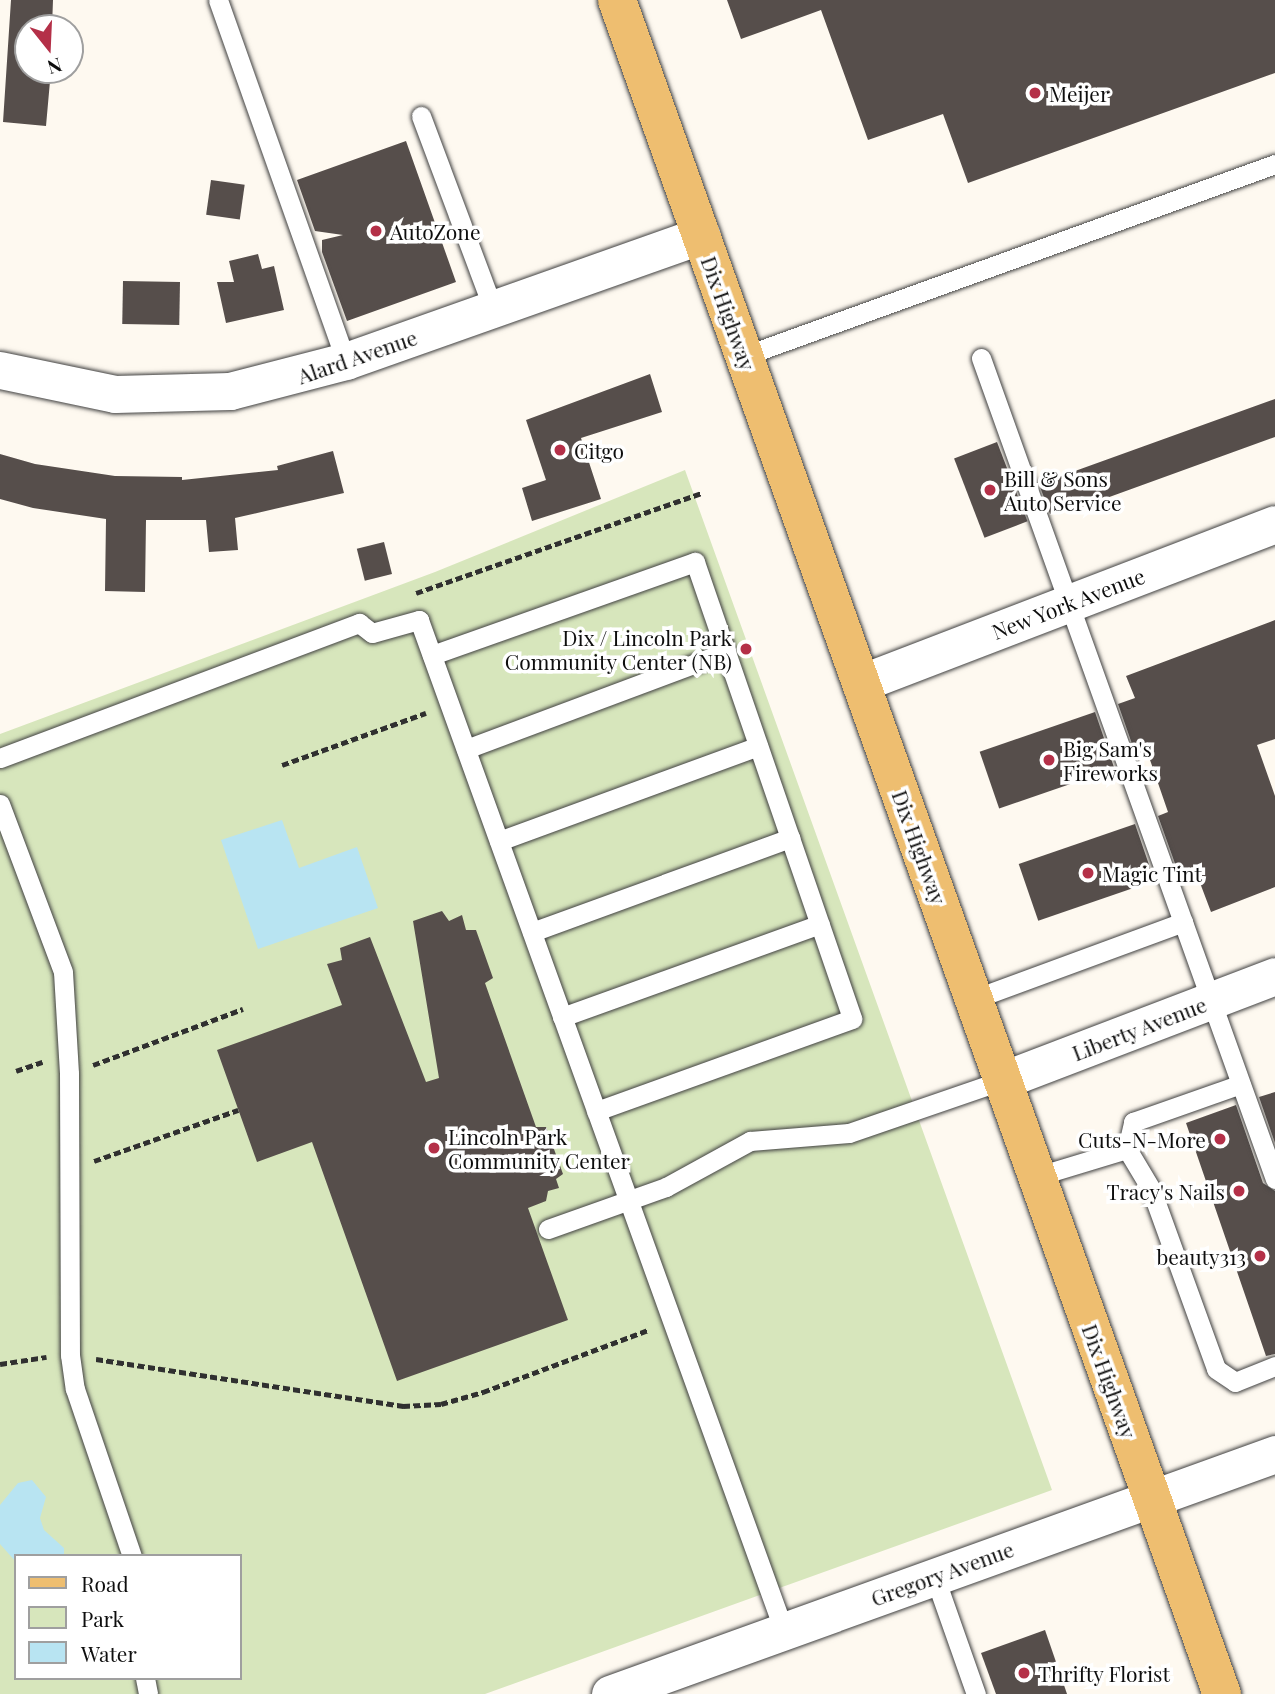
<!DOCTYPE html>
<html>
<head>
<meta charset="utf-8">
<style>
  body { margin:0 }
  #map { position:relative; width:1275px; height:1694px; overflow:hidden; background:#fef9f0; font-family:"Playfair Display",serif }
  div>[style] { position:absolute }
  .green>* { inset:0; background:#d7e6bc }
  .water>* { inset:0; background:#b8e4f2 }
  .building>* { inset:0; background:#564e4b; transform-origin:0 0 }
  .path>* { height:4.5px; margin-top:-2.25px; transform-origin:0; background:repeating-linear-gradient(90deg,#303030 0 7px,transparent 0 10.5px) }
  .roads { filter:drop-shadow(0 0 2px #414141) drop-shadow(0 0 2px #414141) }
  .service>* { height:19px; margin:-9.5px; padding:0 9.5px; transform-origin:9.5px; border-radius:9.5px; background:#fff }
  .minor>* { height:37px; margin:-18.5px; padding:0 18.5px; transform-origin:18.5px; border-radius:18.5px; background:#fff }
  .primary>* { height:38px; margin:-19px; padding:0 19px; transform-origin:19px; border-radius:19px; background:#eebe70 }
  .dots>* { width:19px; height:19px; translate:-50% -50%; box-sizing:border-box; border:4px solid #fff; border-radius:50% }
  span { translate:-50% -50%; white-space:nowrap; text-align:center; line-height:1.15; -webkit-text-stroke:7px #fff; paint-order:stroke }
  .poi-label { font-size:21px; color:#0e0e0e }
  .left { translate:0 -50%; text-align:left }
  .right { translate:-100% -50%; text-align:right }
  .street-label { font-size:21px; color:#0e0e0e }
  .legend { position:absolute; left:14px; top:1554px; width:228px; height:126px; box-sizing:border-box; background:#fff; border:2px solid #9f9f9f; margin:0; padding:9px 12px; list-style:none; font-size:21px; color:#0e0e0e }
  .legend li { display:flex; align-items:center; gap:14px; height:35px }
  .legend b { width:35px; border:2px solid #9f9f9f }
  .north { position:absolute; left:14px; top:14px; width:70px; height:70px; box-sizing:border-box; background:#fff; border:2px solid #9f9f9f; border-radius:50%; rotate:162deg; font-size:19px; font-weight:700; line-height:28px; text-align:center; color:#0e0e0e }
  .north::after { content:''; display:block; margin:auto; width:24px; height:32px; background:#b43048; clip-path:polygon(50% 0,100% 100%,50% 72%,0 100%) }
</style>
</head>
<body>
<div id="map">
  <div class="green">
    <div style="clip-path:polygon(evenodd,685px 470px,1052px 1490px,485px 1694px,0 1694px,0 734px,435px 572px,685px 470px,16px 1556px,240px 1556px,240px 1678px,16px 1678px,16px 1556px)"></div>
  </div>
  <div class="water">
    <div style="clip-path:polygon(282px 820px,299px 868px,357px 847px,378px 908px,258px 949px,221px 840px)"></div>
    <div style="clip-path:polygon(32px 1480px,46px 1497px,40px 1518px,44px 1530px,64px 1548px,64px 1556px,16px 1556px,16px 1562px,0 1544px,0 1505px,18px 1483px)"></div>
  </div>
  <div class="building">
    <div style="clip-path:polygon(11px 0,53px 0,52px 28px,28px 28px,28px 70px,51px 70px,46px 126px,3px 122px)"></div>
    <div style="clip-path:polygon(727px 0,1275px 0,1275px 73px,968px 183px,943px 114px,868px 140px,821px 10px,741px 39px)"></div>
    <div style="clip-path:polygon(406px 141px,456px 282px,347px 321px,322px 252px,322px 240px,343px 235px,315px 231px,297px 180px)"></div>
    <div style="left:211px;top:180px;width:34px;height:35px;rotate:8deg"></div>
    <div style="clip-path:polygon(258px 254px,262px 269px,274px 266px,284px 310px,226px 323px,217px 282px,234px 282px,229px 261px)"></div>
    <div style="left:123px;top:281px;width:57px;height:43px;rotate:1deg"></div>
    <div style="clip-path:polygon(650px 374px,662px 412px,581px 438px,601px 499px,532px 521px,522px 488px,546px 480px,526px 420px)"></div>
    <div style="clip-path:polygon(1275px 399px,1275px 437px,1068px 512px,1067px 509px,1050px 514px,1039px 484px)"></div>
    <div style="left:997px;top:442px;width:85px;height:46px;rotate:69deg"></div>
    <div style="clip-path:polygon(333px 451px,344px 493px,235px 518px,238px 550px,209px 552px,206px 520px,146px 520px,145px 592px,105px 591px,106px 519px,33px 508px,0 499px,0 454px,35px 464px,115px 476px,182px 477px,182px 480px,278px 470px,277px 466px)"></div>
    <div style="left:384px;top:542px;width:33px;height:28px;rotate:76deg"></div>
    <div style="clip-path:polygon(1275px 620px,1275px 739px,1257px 745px,1275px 796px,1275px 887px,1211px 912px,1194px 867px,1178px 872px,1158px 816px,1168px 812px,1149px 757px,1138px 761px,1118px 704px,1135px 698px,1126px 676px)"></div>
    <div style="left:1095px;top:712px;width:60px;height:122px;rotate:71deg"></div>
    <div style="left:1135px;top:824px;width:60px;height:123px;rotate:71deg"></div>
    <div style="clip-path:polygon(442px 911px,449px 921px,462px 915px,466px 930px,476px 930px,493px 978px,485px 983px,536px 1127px,546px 1127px,563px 1174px,556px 1179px,559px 1188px,548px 1191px,546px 1201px,528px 1208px,568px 1320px,397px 1381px,312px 1142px,257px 1162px,217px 1050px,342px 1005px,327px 964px,342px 960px,340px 948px,370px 937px,426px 1082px,439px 1078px,413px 921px)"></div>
    <div style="clip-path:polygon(1275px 1092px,1275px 1143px,1259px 1097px)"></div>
    <div style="clip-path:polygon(1236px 1105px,1263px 1183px,1275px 1191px,1275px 1354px,1266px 1356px,1186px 1123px)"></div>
    <div style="clip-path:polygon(1045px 1630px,1067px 1694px,996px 1694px,981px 1653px)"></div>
  </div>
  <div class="path">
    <div style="left:416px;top:593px;width:303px;rotate:-19.3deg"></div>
    <div style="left:282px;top:765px;width:153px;rotate:-19.9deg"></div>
    <div style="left:93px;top:1065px;width:160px;rotate:-20.5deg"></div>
    <div style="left:16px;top:1071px;width:28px;rotate:-19deg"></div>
    <div style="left:94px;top:1161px;width:153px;rotate:-19.5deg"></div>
    <div style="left:96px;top:1359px;width:311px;rotate:8.7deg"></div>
    <div style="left:403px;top:1406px;width:38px;rotate:-3deg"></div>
    <div style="left:441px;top:1404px;width:44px;rotate:-15.9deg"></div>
    <div style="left:483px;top:1392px;width:176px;rotate:-20.6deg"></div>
    <div style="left:0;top:1364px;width:47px;rotate:-8.7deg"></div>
  </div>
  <div class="roads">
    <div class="service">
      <div style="left:218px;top:0;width:383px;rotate:70.5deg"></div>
      <div style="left:421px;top:116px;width:206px;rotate:69.5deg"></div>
      <div style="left:744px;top:356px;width:565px;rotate:-19.88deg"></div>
      <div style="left:981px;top:358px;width:872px;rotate:70.3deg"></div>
      <div style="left:432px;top:655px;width:279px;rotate:-19.5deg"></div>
      <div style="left:695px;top:562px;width:483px;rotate:71deg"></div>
      <div style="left:852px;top:1019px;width:272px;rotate:160.2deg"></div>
      <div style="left:466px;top:749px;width:278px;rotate:-20.5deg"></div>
      <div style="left:0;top:758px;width:384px;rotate:-20.6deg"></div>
      <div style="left:359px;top:623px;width:16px;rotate:38deg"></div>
      <div style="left:372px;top:633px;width:49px;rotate:-15.5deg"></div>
      <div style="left:419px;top:620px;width:1075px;rotate:70.15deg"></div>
      <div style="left:0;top:804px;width:179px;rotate:69.4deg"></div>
      <div style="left:63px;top:972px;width:102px;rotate:86.6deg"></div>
      <div style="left:69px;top:1074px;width:281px;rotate:89.8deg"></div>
      <div style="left:70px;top:1355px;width:34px;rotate:82deg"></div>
      <div style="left:75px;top:1389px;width:176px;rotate:71.2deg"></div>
      <div style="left:499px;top:841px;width:276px;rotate:-20.1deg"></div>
      <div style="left:532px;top:932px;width:275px;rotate:-20deg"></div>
      <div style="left:974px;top:999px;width:223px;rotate:-20.2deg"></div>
      <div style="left:562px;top:1017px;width:274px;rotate:-19.8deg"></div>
      <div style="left:1127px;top:1149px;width:28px;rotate:-77deg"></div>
      <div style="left:1133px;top:1122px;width:114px;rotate:-19.4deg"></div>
      <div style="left:1038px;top:1176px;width:93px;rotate:-16.9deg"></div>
      <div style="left:1127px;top:1149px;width:47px;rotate:59deg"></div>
      <div style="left:1151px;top:1189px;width:191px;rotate:70.1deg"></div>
      <div style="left:1216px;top:1369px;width:23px;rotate:34deg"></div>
      <div style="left:1235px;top:1382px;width:43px;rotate:-21.8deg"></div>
      <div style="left:548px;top:1229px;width:125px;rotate:-19.6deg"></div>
      <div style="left:666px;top:1187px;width:96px;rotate:-28.7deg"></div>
      <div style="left:750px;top:1141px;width:99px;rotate:-4.6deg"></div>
      <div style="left:849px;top:1133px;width:163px;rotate:-19deg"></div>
      <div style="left:934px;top:1575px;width:126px;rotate:70.6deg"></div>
      <div style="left:145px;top:1678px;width:16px;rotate:79deg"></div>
    </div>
    <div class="minor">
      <div style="left:0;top:370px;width:117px;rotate:11.8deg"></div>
      <div style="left:115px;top:394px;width:115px;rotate:-1.5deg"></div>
      <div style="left:230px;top:391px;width:120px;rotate:-14.5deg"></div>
      <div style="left:346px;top:361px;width:377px;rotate:-19.5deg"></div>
      <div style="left:861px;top:683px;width:443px;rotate:-21deg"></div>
      <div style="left:1003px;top:1080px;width:291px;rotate:-20.9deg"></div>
      <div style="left:610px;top:1694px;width:707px;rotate:-19.84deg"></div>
    </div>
    <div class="primary">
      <div style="left:617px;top:0;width:1799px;rotate:70.35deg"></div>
    </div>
  </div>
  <div class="dots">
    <div style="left:1035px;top:93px;background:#b43048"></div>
    <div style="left:376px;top:231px;background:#b43048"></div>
    <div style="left:560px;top:450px;background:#b43048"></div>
    <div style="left:990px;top:490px;background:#b43048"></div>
    <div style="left:746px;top:649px;background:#b43048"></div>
    <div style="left:1049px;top:760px;background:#b43048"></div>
    <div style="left:1088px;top:873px;background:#b43048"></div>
    <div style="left:1220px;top:1139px;background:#b43048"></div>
    <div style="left:434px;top:1148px;background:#b43048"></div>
    <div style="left:1239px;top:1191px;background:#b43048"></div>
    <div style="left:1260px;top:1256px;background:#b43048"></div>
    <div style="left:1024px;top:1673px;background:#b43048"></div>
  </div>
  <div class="poi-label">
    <span class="left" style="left:1049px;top:93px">Meijer</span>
    <span class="left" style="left:390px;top:231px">AutoZone</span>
    <span class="left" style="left:574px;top:450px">Citgo</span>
    <span class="left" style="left:1004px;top:490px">Bill &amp; Sons<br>Auto Service</span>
    <span class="right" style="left:732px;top:649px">Dix / Lincoln Park<br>Community Center (NB)</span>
    <span class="left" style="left:1063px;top:760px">Big Sam's<br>Fireworks</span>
    <span class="left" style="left:1102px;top:873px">Magic Tint</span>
    <span class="left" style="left:448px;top:1148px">Lincoln Park<br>Community Center</span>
    <span class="right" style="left:1206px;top:1139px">Cuts-N-More</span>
    <span class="right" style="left:1225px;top:1191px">Tracy's Nails</span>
    <span class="right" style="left:1246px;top:1256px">beauty313</span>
    <span class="left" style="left:1038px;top:1673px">Thrifty Florist</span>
  </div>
  <div class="street-label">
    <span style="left:729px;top:313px;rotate:70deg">Dix Highway</span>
    <span style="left:357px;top:356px;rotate:-19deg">Alard Avenue</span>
    <span style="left:1068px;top:603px;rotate:-21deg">New York Avenue</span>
    <span style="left:920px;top:847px;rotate:70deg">Dix Highway</span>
    <span style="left:1139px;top:1028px;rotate:-21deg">Liberty Avenue</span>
    <span style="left:1110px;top:1381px;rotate:70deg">Dix Highway</span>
    <span style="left:942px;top:1573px;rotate:-20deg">Gregory Avenue</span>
  </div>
  <ul class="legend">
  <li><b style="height:9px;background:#eebe70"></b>Road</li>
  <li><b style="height:19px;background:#d7e6bc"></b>Park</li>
  <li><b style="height:19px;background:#b8e4f2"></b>Water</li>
  </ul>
  <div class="north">N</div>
</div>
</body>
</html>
